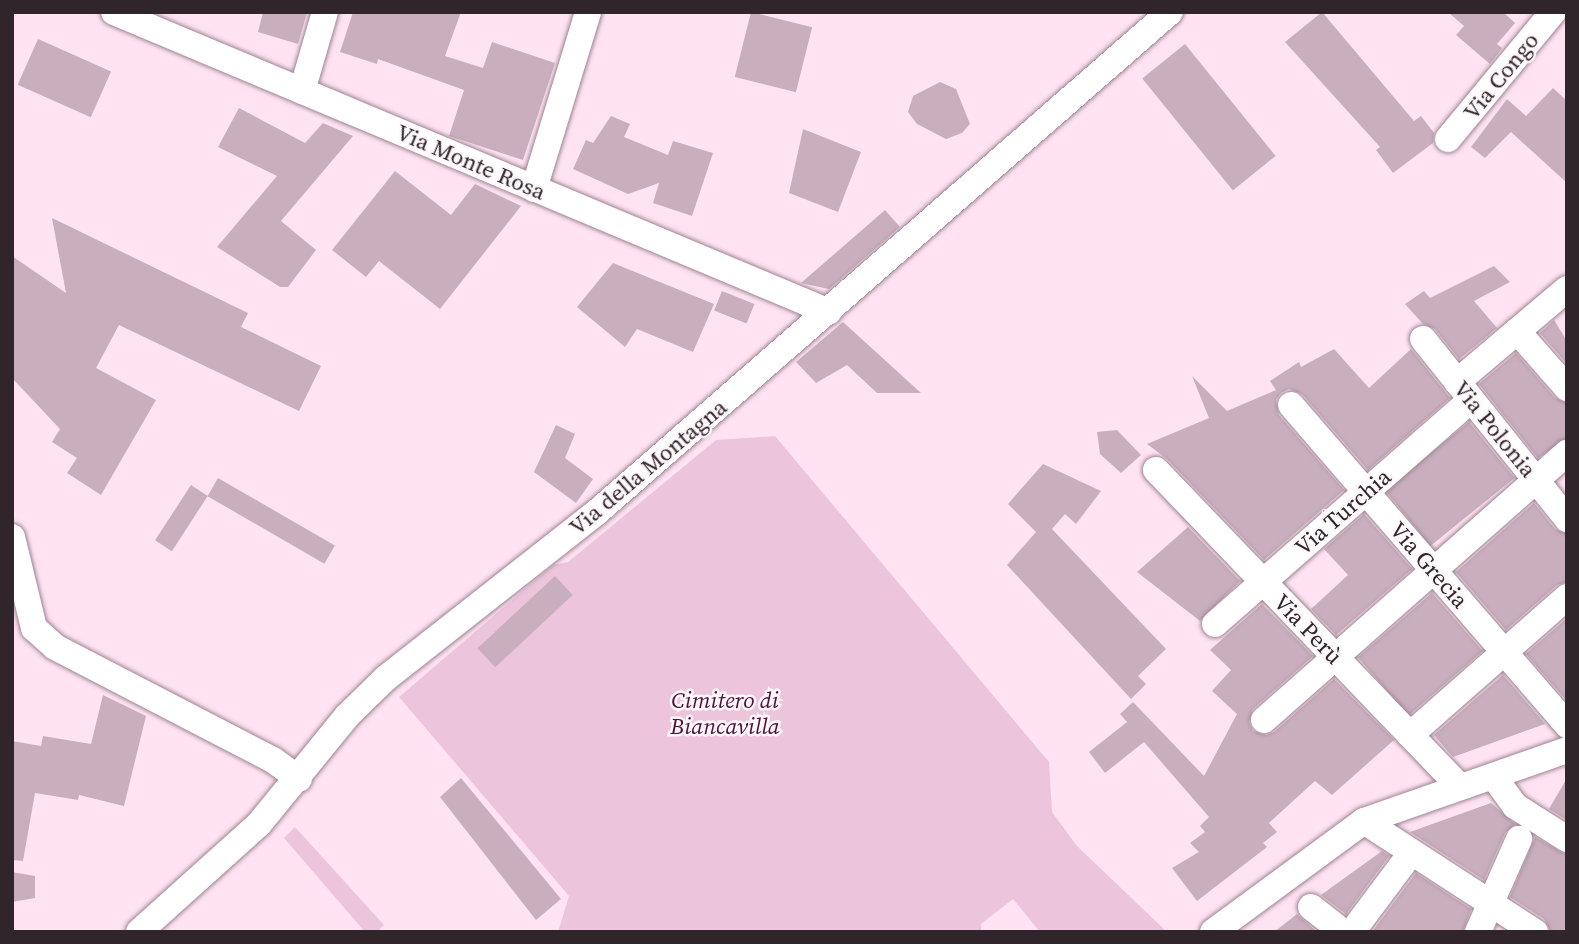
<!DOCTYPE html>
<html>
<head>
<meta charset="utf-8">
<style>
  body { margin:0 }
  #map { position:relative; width:1579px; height:944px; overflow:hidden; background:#ffe3f3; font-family:"Source Serif 4",serif }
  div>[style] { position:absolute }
  .green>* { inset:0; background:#ecc5dc }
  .building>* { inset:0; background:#c9afbe; transform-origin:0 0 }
  .roads { filter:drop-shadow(0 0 2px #9d8492) drop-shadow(0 0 2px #9d8492) }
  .minor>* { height:26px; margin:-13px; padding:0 13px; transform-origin:13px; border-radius:13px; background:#fff }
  span { translate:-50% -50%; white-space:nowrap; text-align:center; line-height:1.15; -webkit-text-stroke:5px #fef8fb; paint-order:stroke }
  .street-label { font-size:23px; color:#2f252b }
  .park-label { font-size:23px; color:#52103f; font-style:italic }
  .frame { position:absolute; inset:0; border:14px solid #2f252b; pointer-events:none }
</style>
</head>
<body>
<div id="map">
  <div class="green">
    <div style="clip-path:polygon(775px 436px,1049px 762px,1052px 812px,1077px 846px,1167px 932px,1040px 932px,1013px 899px,981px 924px,981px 932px,558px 932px,569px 896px,399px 697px,553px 565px,568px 562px,716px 440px)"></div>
    <div style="clip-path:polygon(295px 827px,384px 925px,377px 932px,365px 932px,284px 838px)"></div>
  </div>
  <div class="building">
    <div style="clip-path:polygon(263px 12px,307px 12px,298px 44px,258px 32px)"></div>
    <div style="clip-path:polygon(353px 12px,461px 12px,445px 56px,483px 68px,492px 42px,555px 63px,523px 160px,449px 136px,464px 90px,378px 59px,377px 64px,340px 52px)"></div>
    <div style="left:751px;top:12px;width:63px;height:67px;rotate:14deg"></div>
    <div style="clip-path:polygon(1322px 12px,1414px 121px,1421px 116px,1434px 133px,1433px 143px,1393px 173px,1376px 150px,1380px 147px,1285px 42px)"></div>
    <div style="clip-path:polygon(1448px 12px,1503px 12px,1515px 23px,1497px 44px,1502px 48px,1490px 64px,1456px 35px,1464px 26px)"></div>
    <div style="left:38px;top:39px;width:80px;height:50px;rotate:24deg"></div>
    <div style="left:1185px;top:44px;width:144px;height:55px;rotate:51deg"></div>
    <div style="clip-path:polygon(940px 82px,956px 89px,970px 124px,962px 133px,946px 139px,917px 124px,908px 112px,913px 96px)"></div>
    <div style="clip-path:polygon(1553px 88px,1567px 101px,1567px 183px,1511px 132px,1485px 158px,1471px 147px,1507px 99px,1526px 116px)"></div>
    <div style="clip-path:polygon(239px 108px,305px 143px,323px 123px,353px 136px,281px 221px,316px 250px,288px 287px,280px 287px,217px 247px,277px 176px,218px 147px)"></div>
    <div style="clip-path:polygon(611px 116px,630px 124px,624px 137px,668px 155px,673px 141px,713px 153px,692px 216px,653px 203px,659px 183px,628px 194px,573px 169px,586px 140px,593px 143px)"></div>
    <div style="clip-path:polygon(803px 129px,861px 152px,838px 212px,789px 193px)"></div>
    <div style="clip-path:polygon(395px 171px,451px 215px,475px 184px,521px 206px,440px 309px,379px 261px,366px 277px,332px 250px)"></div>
    <div style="clip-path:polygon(885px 210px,900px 227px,829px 289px,801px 283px)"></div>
    <div style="clip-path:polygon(52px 218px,248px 313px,241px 327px,321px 366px,299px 411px,119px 325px,96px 368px,156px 400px,101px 495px,67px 473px,77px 458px,52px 442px,60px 429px,12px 378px,12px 256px,66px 293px)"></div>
    <div style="clip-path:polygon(613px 263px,714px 304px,693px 352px,637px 329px,625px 347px,577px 307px)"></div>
    <div style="clip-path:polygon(1494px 266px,1510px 282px,1474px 301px,1497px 328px,1459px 359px,1435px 329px,1423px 324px,1405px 304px,1424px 291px,1430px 298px)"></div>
    <div style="left:722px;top:291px;width:35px;height:21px;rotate:22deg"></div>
    <div style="clip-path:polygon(1554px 320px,1567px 341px,1567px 364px,1540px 333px)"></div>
    <div style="clip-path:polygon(843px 322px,921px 393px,877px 393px,847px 365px,816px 383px,796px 362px)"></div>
    <div style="clip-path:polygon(1334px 349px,1369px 388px,1411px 349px,1450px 398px,1368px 470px,1302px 394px,1289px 389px,1281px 393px,1276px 400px,1279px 415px,1344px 490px,1264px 560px,1167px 459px,1147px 444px,1209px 418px,1192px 376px,1227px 411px,1276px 390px,1270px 381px,1299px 362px,1301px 367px)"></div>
    <div style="clip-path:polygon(1516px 353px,1555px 398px,1567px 403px,1567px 438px,1538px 458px,1479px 384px)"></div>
    <div style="left:1469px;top:422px;width:72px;height:108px;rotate:51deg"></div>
    <div style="clip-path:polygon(556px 425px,575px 434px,565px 458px,593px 479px,576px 503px,534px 472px)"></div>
    <div style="clip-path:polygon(1117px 430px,1141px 455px,1121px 473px,1100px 454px,1097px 432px)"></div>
    <div style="clip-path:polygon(1043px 464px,1101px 491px,1076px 524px,1065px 514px,1052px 529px,1166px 649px,1138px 676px,1146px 684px,1131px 699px,1007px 565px,1036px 532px,1008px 504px)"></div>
    <div style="left:218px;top:478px;width:135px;height:21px;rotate:30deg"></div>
    <div style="left:191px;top:485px;width:20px;height:66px;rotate:33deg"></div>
    <div style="clip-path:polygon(1534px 503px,1555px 529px,1567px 534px,1567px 582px,1557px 585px,1506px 630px,1456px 572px)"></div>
    <div style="clip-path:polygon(1364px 514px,1412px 569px,1336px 635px,1311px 609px,1348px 575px,1324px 549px)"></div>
    <div style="clip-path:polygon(1188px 527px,1240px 581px,1200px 621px,1137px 572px)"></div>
    <div style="left:555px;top:576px;width:26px;height:106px;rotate:47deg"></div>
    <div style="left:1432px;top:593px;width:77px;height:98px;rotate:49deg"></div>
    <div style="clip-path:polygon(1262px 604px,1313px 656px,1253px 709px,1249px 722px,1253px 731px,1266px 735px,1274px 732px,1334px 679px,1394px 740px,1332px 795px,1315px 781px,1269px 823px,1277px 832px,1263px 843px,1267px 847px,1197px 901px,1172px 868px,1199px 852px,1190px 843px,1205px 832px,1200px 826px,1209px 817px,1144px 742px,1105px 773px,1089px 752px,1127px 722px,1120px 714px,1133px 702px,1204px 776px,1237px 714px,1212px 691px,1231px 670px,1210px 650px)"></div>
    <div style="clip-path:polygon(1567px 618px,1567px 701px,1526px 654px)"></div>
    <div style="clip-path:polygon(1503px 675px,1545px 724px,1453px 757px,1434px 735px)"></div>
    <div style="clip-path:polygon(103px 695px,146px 716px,124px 806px,79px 795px,78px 800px,35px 793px,23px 861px,12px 860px,12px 741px,41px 746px,43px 736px,91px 744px)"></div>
    <div style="clip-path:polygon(461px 778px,561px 899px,536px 920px,440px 797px)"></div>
    <div style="clip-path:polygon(1567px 778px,1567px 820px,1549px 809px)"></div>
    <div style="clip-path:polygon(1491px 803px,1515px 824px,1505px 833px,1484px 880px,1410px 832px)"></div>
    <div style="clip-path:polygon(1535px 837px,1567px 855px,1567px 932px,1551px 932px,1544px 919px,1510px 897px)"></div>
    <div style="clip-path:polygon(1382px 851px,1389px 856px,1346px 914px,1321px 895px)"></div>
    <div style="clip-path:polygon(12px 872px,35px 876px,35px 898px,12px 902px)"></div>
    <div style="clip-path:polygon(1416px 873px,1471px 909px,1463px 932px,1372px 932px)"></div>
    <div style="clip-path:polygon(1297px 914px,1317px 932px,1274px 932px)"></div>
  </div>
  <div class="roads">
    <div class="minor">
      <div style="left:114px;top:12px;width:775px;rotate:22.76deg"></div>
      <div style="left:302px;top:91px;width:82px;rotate:-73.8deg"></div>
      <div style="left:1448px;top:139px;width:165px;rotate:-50.4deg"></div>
      <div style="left:534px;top:189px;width:185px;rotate:-73deg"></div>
      <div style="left:1517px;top:331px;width:76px;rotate:48.7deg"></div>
      <div style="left:1423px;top:339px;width:231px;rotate:51.3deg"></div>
      <div style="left:1457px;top:382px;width:144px;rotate:-40.2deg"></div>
      <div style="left:1291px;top:405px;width:423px;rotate:49.2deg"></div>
      <div style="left:1156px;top:470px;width:439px;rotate:46.2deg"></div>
      <div style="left:12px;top:537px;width:94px;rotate:76.4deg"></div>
      <div style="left:34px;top:628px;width:28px;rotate:42deg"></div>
      <div style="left:55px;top:647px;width:246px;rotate:27.4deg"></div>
      <div style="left:273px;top:760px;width:32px;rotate:36deg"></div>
      <div style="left:1215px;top:624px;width:340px;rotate:-41.2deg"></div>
      <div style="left:1264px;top:720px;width:404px;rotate:-41.4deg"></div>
      <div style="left:1410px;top:735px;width:209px;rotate:-41.3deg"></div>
      <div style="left:1494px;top:777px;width:36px;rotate:54deg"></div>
      <div style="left:1515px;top:806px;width:62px;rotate:32.4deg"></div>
      <div style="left:1364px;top:821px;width:204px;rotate:33deg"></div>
      <div style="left:1311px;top:907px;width:41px;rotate:38deg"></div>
      <div style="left:139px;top:932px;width:161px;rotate:-42deg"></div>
      <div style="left:259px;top:824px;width:139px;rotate:-50.8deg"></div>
      <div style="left:347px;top:716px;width:54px;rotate:-44.3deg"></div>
      <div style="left:386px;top:678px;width:268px;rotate:-38.2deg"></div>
      <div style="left:597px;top:512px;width:760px;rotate:-41.11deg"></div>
      <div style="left:1213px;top:932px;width:187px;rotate:-36.3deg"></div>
      <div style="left:1364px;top:821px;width:215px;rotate:-19.3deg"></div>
      <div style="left:1352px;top:932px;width:99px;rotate:-53.2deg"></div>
      <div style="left:1478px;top:932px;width:102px;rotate:-66.2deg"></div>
    </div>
  </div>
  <div class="street-label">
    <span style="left:1501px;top:76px;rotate:-51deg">Via Congo</span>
    <span style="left:471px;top:162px;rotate:23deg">Via Monte Rosa</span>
    <span style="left:1495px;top:429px;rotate:51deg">Via Polonia</span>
    <span style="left:648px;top:467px;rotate:-40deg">Via della Montagna</span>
    <span style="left:1343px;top:512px;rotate:-41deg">Via Turchia</span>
    <span style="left:1429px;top:565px;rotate:49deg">Via Grecia</span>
    <span style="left:1308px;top:629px;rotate:46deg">Via Perù</span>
  </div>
  <div class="park-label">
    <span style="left:725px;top:713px">Cimitero di<br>Biancavilla</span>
  </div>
  <div class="frame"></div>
</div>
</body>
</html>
